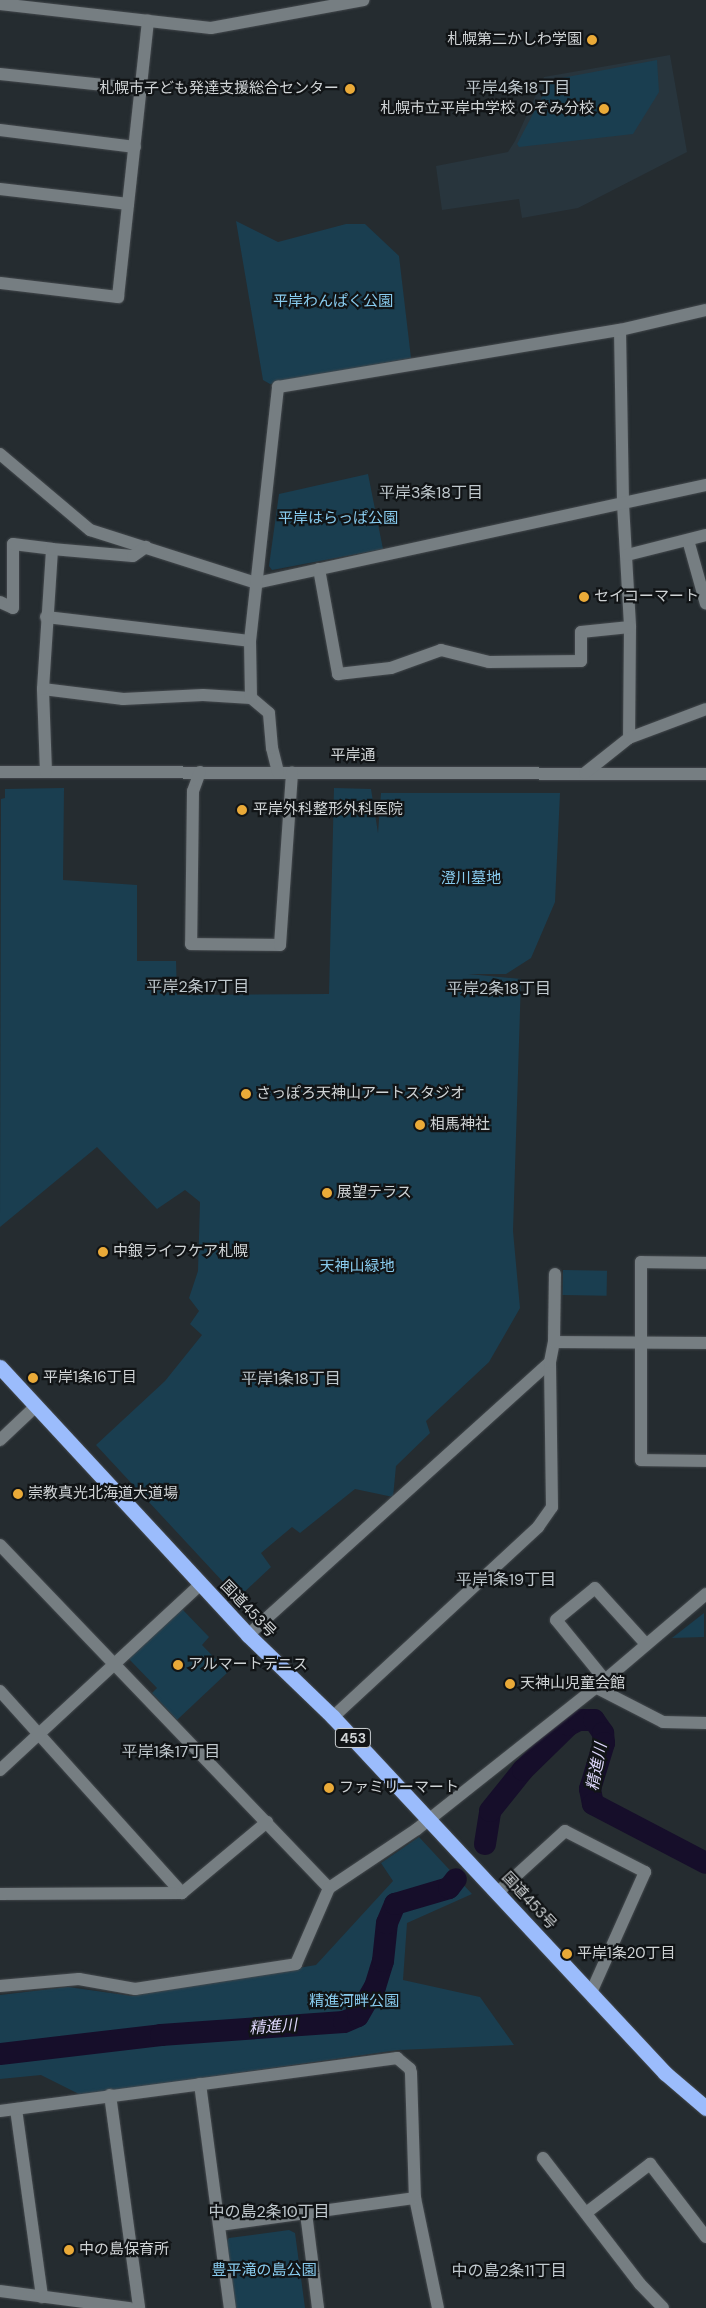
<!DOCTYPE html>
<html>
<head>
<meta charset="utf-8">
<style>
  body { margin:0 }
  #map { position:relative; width:706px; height:2308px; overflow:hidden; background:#252c30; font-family:"DM Sans","Noto Sans JP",sans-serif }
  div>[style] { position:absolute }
  .built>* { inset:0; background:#28353d }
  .green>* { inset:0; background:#1a3e50; transform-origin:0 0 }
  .river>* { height:22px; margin:-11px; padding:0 11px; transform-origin:11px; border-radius:11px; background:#160e2a }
  .roads { filter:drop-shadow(0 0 1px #44494d) drop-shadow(0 0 1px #44494d) }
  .minor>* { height:12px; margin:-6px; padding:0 6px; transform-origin:6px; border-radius:6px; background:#767e82 }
  .highway>* { height:15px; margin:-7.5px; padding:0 7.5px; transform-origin:7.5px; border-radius:7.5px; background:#9bbcfc }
  .dots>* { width:14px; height:14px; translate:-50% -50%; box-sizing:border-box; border:2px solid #111416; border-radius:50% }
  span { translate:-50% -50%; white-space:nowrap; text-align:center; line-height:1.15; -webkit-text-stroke:4.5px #111416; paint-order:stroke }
  .shield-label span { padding:1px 4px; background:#111416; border:1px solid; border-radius:4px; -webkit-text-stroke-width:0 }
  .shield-label { font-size:14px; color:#cfd3d5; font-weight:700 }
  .poi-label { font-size:15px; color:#cfd3d5 }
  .right { translate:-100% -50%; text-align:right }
  .left { translate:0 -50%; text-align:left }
  .park-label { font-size:15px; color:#88cbee }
  .street-label { font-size:15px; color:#cfd3d5 }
  .neighbourhood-label { font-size:16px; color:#bfc8cd }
  .water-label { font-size:16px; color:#dbd4f9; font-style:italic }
</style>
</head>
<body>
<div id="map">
  <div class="built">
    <div style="clip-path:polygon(670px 55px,687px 152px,578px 208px,522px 218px,519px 199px,442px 210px,436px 166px,508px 152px,515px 141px,544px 77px)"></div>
  </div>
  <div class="green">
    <div style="clip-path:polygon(657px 60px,659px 92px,633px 134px,519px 147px,517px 144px,551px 80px)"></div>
    <div style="clip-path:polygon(236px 221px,278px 242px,346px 224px,365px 224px,399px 256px,411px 358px,270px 384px,263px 380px)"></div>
    <div style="clip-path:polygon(368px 474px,383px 549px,272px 570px,269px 566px,279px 494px)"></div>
    <div style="clip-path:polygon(64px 788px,63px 880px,137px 885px,137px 961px,176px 961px,177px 995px,329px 994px,334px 788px,371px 789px,378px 833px,381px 793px,560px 793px,555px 902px,531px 958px,506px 974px,468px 974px,521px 979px,513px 1231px,520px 1308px,489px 1362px,426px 1421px,430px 1433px,396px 1466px,393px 1497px,355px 1489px,300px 1533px,292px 1527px,261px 1553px,271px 1567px,238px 1598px,96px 1445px,165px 1381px,202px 1335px,190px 1324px,199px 1311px,189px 1298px,198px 1271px,200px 1202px,185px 1190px,157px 1209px,97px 1147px,0 1227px,1px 799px,5px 798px,5px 789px)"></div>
    <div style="left:563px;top:1270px;width:44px;height:25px;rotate:1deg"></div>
    <div style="clip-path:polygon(182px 1609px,209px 1637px,202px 1645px,228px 1672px,177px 1720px,152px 1693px,157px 1688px,128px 1658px)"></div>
    <div style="clip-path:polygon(704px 1613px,704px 1637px,672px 1638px)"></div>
    <div style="clip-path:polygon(419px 1837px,472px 1894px,407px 1923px,403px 1980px,480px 1997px,514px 2045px,398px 2050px,81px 2095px,41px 2075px,0 2079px,0 1995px,68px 1987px,132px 1996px,316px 1965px,393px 1881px,381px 1863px)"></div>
    <div style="clip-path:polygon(289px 2230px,295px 2233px,305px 2308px,234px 2308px,225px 2243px,229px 2238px)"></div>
  </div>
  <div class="river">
    <div style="left:485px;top:1844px;width:33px;rotate:-81deg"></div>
    <div style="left:490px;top:1811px;width:53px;rotate:-51.2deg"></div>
    <div style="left:523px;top:1770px;width:64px;rotate:-44.4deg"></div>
    <div style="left:569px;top:1725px;width:11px;rotate:-27deg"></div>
    <div style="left:579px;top:1720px;width:15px"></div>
    <div style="left:594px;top:1720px;width:16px;rotate:55deg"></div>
    <div style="left:603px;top:1733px;width:10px;rotate:84deg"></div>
    <div style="left:604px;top:1743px;width:48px;rotate:106.9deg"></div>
    <div style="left:590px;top:1789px;width:15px;rotate:79deg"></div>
    <div style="left:593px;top:1804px;width:127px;rotate:27.6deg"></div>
    <div style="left:0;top:2054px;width:162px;rotate:-6.7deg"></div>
    <div style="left:161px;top:2035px;width:183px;rotate:-4.1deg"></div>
    <div style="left:344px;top:2022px;width:15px;rotate:-23deg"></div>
    <div style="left:358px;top:2016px;width:34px;rotate:-60deg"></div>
    <div style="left:375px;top:1987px;width:27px;rotate:-73deg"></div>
    <div style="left:383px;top:1961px;width:38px;rotate:-84deg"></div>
    <div style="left:387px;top:1923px;width:21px;rotate:-67deg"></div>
    <div style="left:395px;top:1904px;width:56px;rotate:-16.5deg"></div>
    <div style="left:449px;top:1888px;width:11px;rotate:-52deg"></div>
  </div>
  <div class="roads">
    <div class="minor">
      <div style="left:0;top:4px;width:212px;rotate:6.5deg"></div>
      <div style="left:211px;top:28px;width:155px;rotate:-10.4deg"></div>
      <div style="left:0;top:74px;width:142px;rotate:6.1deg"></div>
      <div style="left:0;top:130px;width:136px;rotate:7.2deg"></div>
      <div style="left:0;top:189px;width:129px;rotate:6.7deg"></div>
      <div style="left:0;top:283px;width:119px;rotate:6.8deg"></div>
      <div style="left:118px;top:297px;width:278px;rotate:-83.8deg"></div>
      <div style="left:620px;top:330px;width:174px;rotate:89deg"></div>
      <div style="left:623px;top:504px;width:123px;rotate:86.7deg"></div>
      <div style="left:630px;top:627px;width:111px;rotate:90.5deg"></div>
      <div style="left:0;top:454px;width:118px;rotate:40.2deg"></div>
      <div style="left:90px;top:530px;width:174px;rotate:17.7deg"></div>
      <div style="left:256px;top:583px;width:461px;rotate:-12.3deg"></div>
      <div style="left:688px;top:540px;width:66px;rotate:74.3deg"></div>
      <div style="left:627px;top:555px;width:81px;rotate:-14.2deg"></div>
      <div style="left:319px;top:569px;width:107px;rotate:79.7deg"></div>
      <div style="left:338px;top:674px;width:53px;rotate:-6.5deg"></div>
      <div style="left:391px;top:668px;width:53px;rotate:-19.8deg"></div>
      <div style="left:441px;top:650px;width:49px;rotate:14deg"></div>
      <div style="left:489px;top:662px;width:92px;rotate:-0.6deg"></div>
      <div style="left:581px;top:661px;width:29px;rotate:-90deg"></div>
      <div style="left:581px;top:632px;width:49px;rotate:-5.8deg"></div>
      <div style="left:0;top:602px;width:14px;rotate:25deg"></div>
      <div style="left:13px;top:608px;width:64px;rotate:-90deg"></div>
      <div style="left:13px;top:544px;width:39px;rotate:7deg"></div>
      <div style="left:46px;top:617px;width:205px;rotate:6.7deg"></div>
      <div style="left:43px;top:689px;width:81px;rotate:7.1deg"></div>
      <div style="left:123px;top:699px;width:80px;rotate:-2.9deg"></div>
      <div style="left:203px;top:695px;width:48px;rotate:3.6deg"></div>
      <div style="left:0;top:772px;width:706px;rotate:0.16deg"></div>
      <div style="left:46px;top:772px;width:83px;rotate:-92.1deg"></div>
      <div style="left:43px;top:689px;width:140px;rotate:-86.3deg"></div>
      <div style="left:52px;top:549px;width:81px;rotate:4.9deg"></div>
      <div style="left:133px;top:556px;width:16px;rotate:-35deg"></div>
      <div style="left:200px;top:772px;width:20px;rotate:110deg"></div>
      <div style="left:193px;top:791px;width:153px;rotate:90.7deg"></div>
      <div style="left:191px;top:944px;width:89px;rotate:0.6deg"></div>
      <div style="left:280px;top:945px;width:173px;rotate:-86deg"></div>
      <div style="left:278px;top:772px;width:25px;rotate:-104deg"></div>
      <div style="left:272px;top:748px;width:35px;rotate:-95deg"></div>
      <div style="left:269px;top:713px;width:23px;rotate:-140deg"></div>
      <div style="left:251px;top:698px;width:57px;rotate:-91deg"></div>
      <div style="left:250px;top:641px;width:256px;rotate:-83.7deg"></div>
      <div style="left:278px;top:387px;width:347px;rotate:-9.5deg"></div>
      <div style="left:620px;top:330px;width:88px;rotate:-13.1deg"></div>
      <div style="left:585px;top:773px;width:56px;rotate:-38.5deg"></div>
      <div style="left:629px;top:738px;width:82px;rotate:-20.6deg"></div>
      <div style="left:706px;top:1263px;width:65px;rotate:-179.1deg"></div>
      <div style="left:641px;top:1262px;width:198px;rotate:90deg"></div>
      <div style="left:641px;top:1460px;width:65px;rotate:0.9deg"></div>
      <div style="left:554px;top:1342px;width:152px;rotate:0.4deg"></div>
      <div style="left:0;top:1440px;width:48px;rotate:-43.3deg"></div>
      <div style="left:0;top:1545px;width:475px;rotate:46.2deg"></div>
      <div style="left:248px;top:1635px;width:407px;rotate:-42.1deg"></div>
      <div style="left:605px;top:1680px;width:77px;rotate:-129.2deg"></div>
      <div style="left:556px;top:1620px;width:50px;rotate:-39.4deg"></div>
      <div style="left:595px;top:1588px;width:76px;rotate:47.7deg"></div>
      <div style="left:595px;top:1687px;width:76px;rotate:27.2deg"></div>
      <div style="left:663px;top:1722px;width:43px;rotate:1.3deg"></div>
      <div style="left:0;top:1691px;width:272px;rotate:48deg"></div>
      <div style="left:333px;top:1717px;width:280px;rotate:-42.8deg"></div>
      <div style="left:538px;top:1527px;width:24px;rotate:-55deg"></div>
      <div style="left:552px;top:1507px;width:145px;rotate:-90.8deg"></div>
      <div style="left:550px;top:1362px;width:20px;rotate:-79deg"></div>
      <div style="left:554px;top:1342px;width:68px;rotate:-89.2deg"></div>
      <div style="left:0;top:1770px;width:272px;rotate:-42.8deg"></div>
      <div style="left:497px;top:1893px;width:92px;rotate:-42.4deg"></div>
      <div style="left:565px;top:1831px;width:90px;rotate:27.1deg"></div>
      <div style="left:645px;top:1872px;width:133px;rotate:114.1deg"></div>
      <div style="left:0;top:1894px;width:182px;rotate:-0.3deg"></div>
      <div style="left:182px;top:1893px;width:111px;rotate:-39.9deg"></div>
      <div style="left:0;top:1986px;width:79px;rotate:-5.1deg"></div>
      <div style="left:79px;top:1979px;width:57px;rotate:10.1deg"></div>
      <div style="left:135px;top:1989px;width:163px;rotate:-8.8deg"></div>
      <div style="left:296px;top:1964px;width:83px;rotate:-66.5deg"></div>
      <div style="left:329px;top:1888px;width:106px;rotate:-33.8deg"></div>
      <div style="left:417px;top:1829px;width:240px;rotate:-38.4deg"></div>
      <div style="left:605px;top:1680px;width:133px;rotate:-40.4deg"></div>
      <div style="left:200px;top:2084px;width:226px;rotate:82.4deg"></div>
      <div style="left:110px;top:2095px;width:215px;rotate:82.2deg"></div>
      <div style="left:16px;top:2109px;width:190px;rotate:82.1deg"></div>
      <div style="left:0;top:2111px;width:401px;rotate:-7.6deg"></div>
      <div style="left:397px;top:2058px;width:17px;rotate:40deg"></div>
      <div style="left:410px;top:2069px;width:4px;rotate:76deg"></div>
      <div style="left:411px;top:2073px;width:125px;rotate:88.2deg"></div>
      <div style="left:415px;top:2198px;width:112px;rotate:78.2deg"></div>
      <div style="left:543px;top:2158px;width:159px;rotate:52.4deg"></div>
      <div style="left:640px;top:2284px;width:33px;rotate:46deg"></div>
      <div style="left:306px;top:2213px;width:96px;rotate:82.8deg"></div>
      <div style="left:586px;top:2213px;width:81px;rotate:-37.4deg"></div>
      <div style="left:650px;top:2164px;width:92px;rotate:52.5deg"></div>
      <div style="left:220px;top:2225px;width:197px;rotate:-7.9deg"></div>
      <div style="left:0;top:2291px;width:131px;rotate:7.5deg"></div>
    </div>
    <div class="highway">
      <div style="left:0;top:1367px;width:365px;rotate:47.2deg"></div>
      <div style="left:248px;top:1635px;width:118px;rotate:44deg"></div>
      <div style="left:333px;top:1717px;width:487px;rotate:47deg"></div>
      <div style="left:665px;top:2073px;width:54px;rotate:40.5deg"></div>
    </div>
  </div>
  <div class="dots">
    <div style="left:592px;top:40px;background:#eaaa38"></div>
    <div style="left:350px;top:89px;background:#eaaa38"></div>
    <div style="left:604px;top:109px;background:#eaaa38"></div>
    <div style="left:584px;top:597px;background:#eaaa38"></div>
    <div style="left:242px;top:810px;background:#eaaa38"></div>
    <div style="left:246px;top:1094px;background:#eaaa38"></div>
    <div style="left:420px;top:1125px;background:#eaaa38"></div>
    <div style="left:327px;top:1193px;background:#eaaa38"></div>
    <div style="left:103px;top:1252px;background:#eaaa38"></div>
    <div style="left:33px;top:1378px;background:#eaaa38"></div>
    <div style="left:18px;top:1494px;background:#eaaa38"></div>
    <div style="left:178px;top:1665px;background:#eaaa38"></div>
    <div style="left:510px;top:1684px;background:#eaaa38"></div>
    <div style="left:329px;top:1788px;background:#eaaa38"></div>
    <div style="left:567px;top:1954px;background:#eaaa38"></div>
    <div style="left:69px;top:2250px;background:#eaaa38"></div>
  </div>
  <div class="shield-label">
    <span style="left:353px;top:1738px">453</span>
  </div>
  <div class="poi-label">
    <span class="right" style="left:582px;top:40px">札幌第二かしわ学園</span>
    <span class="right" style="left:339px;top:89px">札幌市子ども発達支援総合センター</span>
    <span class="right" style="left:594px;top:109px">札幌市立平岸中学校 のぞみ分校</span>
    <span class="left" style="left:594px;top:597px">セイコーマート</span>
    <span class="left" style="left:253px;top:810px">平岸外科整形外科医院</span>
    <span class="left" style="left:256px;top:1094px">さっぽろ天神山アートスタジオ</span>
    <span class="left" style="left:430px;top:1125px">相馬神社</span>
    <span class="left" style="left:337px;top:1193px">展望テラス</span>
    <span class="left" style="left:113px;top:1252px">中銀ライフケア札幌</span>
    <span class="left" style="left:43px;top:1378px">平岸1条16丁目</span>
    <span class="left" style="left:28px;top:1494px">崇教真光北海道大道場</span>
    <span class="left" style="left:188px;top:1665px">アルマートテニス</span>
    <span class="left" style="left:520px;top:1684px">天神山児童会館</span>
    <span class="left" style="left:339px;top:1788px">ファミリーマート</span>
    <span class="left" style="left:577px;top:1954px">平岸1条20丁目</span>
    <span class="left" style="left:79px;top:2250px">中の島保育所</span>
  </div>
  <div class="park-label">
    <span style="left:333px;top:302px">平岸わんぱく公園</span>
    <span style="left:338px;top:519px">平岸はらっぱ公園</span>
    <span style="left:471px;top:879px">澄川墓地</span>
    <span style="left:357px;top:1267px">天神山緑地</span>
    <span style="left:354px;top:2002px">精進河畔公園</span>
    <span style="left:264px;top:2271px">豊平滝の島公園</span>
  </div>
  <div class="street-label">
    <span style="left:353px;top:756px">平岸通</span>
    <span style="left:248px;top:1609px;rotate:46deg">国道453号</span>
    <span style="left:529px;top:1901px;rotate:47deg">国道453号</span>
  </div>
  <div class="neighbourhood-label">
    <span style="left:518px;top:88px">平岸4条18丁目</span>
    <span style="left:431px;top:493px">平岸3条18丁目</span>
    <span style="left:198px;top:987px">平岸2条17丁目</span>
    <span style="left:499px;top:989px">平岸2条18丁目</span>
    <span style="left:291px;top:1379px">平岸1条18丁目</span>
    <span style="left:506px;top:1580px">平岸1条19丁目</span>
    <span style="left:171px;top:1752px">平岸1条17丁目</span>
    <span style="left:269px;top:2212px">中の島2条10丁目</span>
    <span style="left:509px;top:2271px">中の島2条11丁目</span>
  </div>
  <div class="water-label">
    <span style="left:597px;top:1767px;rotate:-79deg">精進川</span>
    <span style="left:273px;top:2027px;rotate:-4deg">精進川</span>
  </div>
</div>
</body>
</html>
